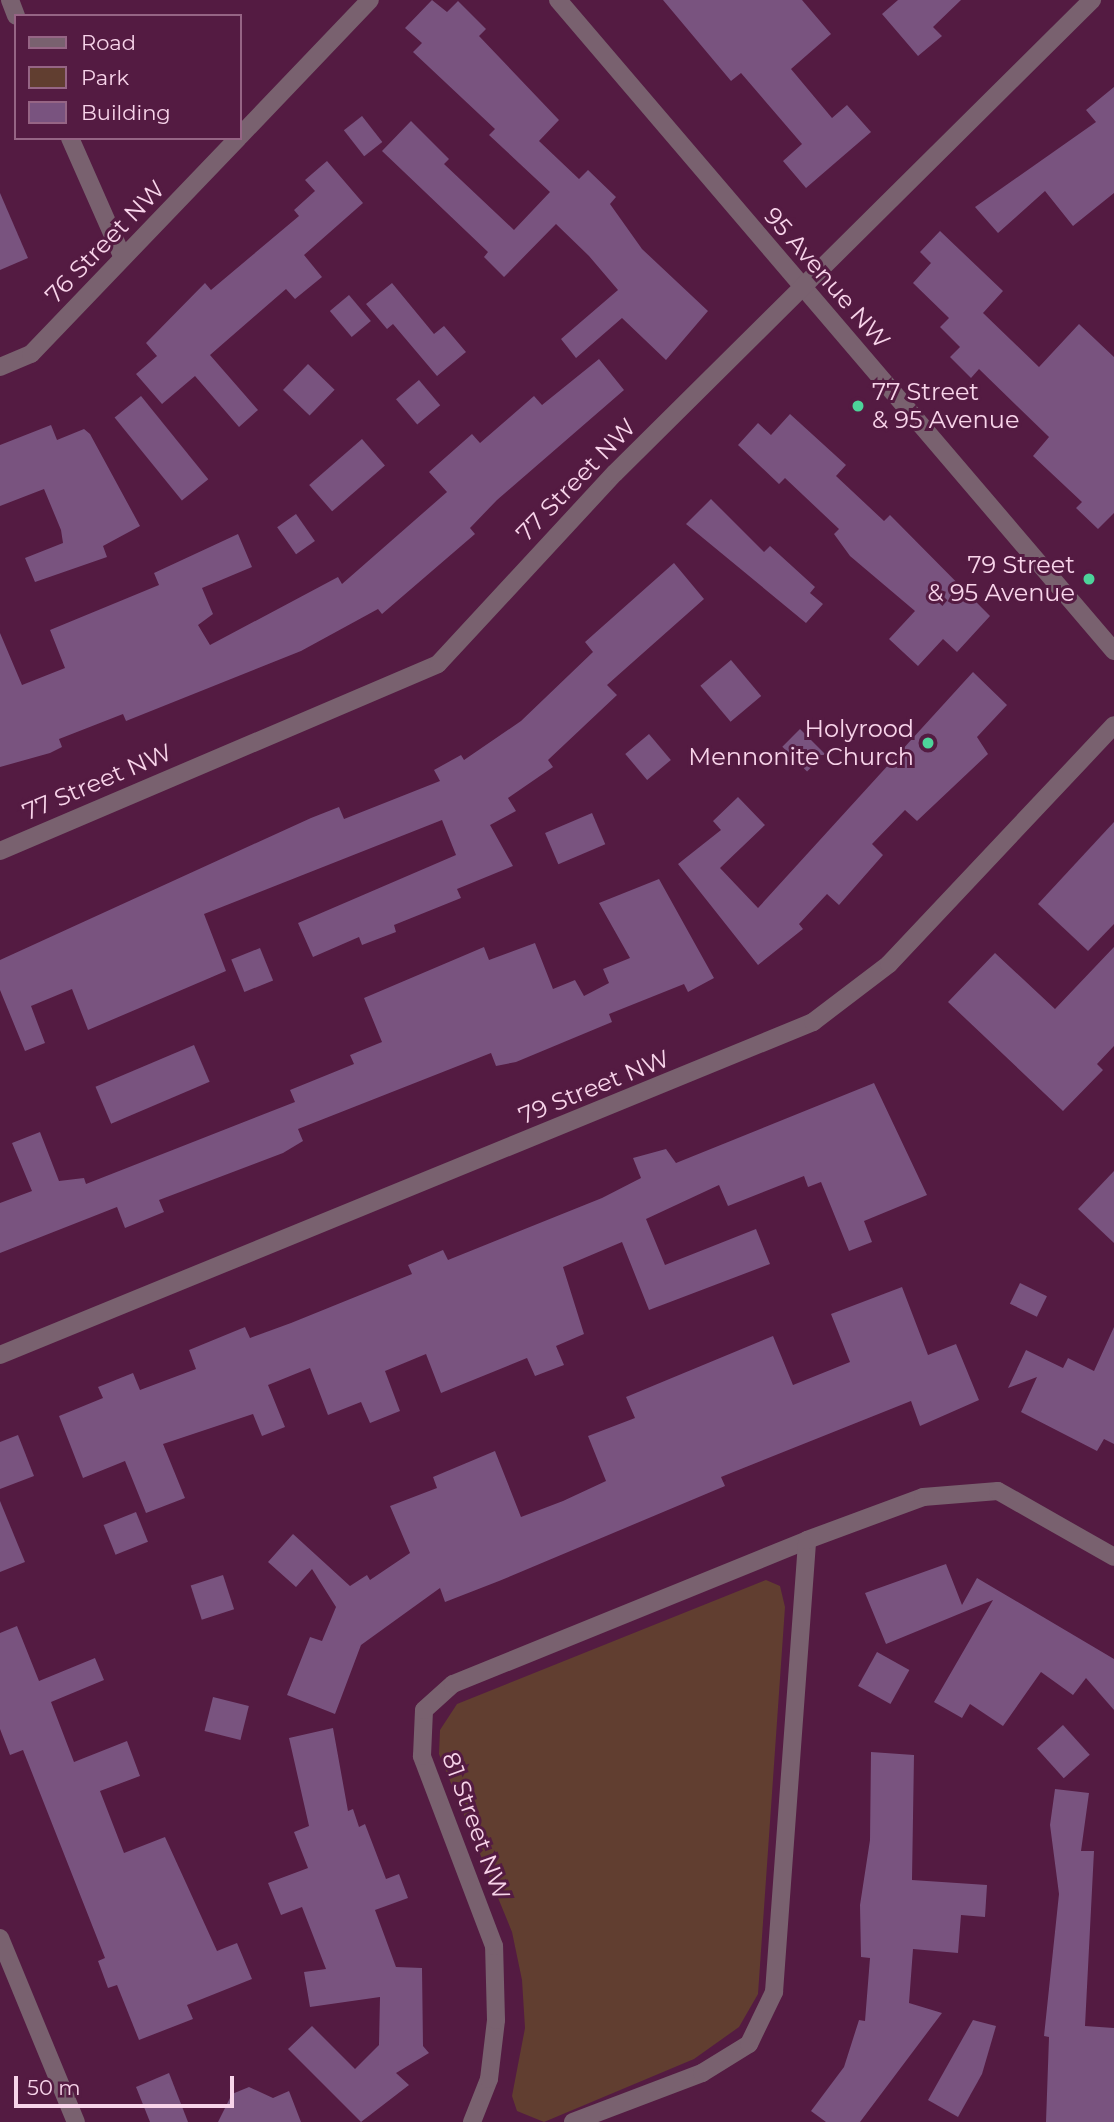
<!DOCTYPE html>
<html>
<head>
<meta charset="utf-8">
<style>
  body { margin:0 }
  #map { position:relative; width:1114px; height:2122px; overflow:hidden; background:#541b42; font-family:Montserrat,sans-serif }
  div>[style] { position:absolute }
  .green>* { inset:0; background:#613e30 }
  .building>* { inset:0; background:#79537f; transform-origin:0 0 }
  .minor>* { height:18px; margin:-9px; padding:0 9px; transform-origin:9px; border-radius:9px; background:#79616f }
  .dots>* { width:19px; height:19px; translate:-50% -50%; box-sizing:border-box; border:4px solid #541b42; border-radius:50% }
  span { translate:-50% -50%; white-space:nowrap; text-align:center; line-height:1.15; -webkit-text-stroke:6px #541b42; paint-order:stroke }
  .street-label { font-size:24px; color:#f8d4ea }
  .poi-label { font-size:24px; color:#f8d4ea }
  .left { translate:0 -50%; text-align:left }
  .right { translate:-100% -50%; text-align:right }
  .legend { position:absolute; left:14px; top:14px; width:228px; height:126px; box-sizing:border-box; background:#541b42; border:2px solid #966585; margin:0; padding:9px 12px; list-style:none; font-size:21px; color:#f8d4ea }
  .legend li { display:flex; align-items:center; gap:14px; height:35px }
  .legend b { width:35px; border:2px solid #966585 }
  .scale { position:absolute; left:14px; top:2076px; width:220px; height:32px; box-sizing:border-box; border:4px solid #f8d4ea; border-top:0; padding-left:9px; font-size:21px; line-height:24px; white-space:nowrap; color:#f8d4ea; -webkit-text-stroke:5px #541b42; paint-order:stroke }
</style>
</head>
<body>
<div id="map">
  <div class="green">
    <div style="clip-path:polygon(766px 1580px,780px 1586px,785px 1607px,758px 1994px,739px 2027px,694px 2059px,544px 2122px,517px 2111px,512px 2096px,525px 2028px,522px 1980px,512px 1932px,439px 1754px,440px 1730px,457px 1704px)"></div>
  </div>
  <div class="building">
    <div style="clip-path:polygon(432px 0,447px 12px,458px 1px,486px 29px,479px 36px,559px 120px,539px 141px,579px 179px,588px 170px,616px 197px,610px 204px,642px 249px,708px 311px,666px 360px,622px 318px,576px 358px,561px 339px,618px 290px,589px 256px,556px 224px,504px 277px,484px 257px,488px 252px,382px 151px,411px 121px,449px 159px,444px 164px,514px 230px,550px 192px,489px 135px,495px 129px,413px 52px,422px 43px,405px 28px)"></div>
    <div style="clip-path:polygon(663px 0,802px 0,831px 34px,791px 69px,832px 118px,847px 105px,871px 132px,806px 188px,783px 161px,802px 144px,741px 73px,731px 81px)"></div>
    <div style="clip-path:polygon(898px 0,961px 0,933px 27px,942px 36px,918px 56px,882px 14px)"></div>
    <div style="clip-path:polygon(1114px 87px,1114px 193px,1073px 226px,1045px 191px,998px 233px,975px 207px,1096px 122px,1086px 110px)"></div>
    <div style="left:362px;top:116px;width:33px;height:23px;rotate:52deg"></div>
    <div style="clip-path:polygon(327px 161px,363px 203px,304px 255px,322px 277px,295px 299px,286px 289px,210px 355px,258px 410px,239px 427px,195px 376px,162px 404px,136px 374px,157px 356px,146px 343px,205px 283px,211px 290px,299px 216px,294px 210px,315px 191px,305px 180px)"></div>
    <div style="clip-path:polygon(0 193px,28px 258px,0 270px)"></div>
    <div style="clip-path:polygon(940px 231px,1003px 291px,983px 313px,1039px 367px,1079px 324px,1114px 357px,1114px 513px,1098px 529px,1076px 508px,1082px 502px,1033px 456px,1049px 437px,979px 369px,971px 378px,950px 357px,960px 347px,940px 327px,949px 318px,913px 283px,931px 263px,920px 252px)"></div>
    <div style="clip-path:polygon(392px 283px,434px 334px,444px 326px,466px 352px,437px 376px,393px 324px,387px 329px,366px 304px)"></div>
    <div style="left:349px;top:295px;width:34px;height:25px;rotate:50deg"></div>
    <div style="clip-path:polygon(599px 359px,624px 390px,497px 500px,470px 528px,475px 534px,382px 614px,378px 609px,301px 651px,126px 721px,123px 714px,59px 739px,62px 747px,50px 753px,0 767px,0 633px,22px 685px,65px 668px,50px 630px,159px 585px,154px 573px,238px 534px,252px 567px,202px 588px,213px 614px,198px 625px,210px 645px,338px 577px,342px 584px,447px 492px,429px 472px,472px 434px,480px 443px,534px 396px,542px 405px)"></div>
    <div style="left:308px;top:364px;width:37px;height:36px;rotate:44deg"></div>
    <div style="left:419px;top:380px;width:33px;height:30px;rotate:50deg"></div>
    <div style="left:141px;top:396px;width:107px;height:34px;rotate:51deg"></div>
    <div style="clip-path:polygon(790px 414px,846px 465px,836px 476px,884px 521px,890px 515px,990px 616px,957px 652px,943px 639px,918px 666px,889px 639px,915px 611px,850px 556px,834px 534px,839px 529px,785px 478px,779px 484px,738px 445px,758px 423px,771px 435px)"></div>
    <div style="clip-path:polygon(51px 425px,57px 440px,84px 429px,90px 434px,140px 526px,103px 546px,107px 557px,35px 582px,25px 558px,63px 543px,61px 530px,44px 489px,0 506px,0 445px)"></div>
    <div style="left:362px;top:439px;width:35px;height:70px;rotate:49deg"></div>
    <div style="clip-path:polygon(711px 499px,764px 552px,770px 546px,815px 587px,810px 593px,823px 604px,806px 623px,686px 524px)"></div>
    <div style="left:296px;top:514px;width:33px;height:23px;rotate:55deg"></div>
    <div style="clip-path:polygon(674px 563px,704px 599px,607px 685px,617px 695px,548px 760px,553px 767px,508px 798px,516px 811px,490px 825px,513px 866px,457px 889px,461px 898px,394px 925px,396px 932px,362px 945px,359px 937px,313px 957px,298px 923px,456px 855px,442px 820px,204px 914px,226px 971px,88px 1030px,72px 989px,31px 1006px,45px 1043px,25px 1051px,0 990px,0 960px,311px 818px,339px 807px,344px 819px,440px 781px,434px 770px,461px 755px,464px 760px,521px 721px,593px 652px,585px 642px)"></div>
    <div style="left:731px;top:660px;width:47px;height:40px;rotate:50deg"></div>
    <div style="clip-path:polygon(973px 672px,1007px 705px,977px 737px,988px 754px,917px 821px,905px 810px,872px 844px,883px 855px,839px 905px,827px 894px,799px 924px,803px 929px,758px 965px,678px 864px,721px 830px,713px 821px,738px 797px,765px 825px,720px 868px,758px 908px)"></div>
    <div style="left:800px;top:729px;width:35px;height:25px;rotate:45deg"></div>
    <div style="left:649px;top:734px;width:34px;height:31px;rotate:50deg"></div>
    <div style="left:592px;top:813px;width:34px;height:51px;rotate:67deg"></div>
    <div style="clip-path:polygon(1114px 822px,1114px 924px,1088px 951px,1038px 904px)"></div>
    <div style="clip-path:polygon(659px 879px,714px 978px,688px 992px,684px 984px,609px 1014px,612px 1022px,516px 1062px,496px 1066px,491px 1053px,298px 1129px,303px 1141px,283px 1153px,159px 1200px,164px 1212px,125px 1228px,117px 1207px,0 1253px,0 1203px,32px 1191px,12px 1143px,40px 1132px,59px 1181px,84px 1178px,86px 1184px,295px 1102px,290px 1090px,354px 1064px,350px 1055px,382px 1042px,364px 998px,484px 947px,489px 960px,535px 943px,553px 989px,575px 980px,584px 996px,609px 983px,603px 969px,630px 958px,599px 903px)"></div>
    <div style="clip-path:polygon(1114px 947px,1114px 1046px,1097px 1064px,1103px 1070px,1063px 1111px,948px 1002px,995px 953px,1055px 1009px)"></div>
    <div style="left:260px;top:948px;width:35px;height:31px;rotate:68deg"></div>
    <div style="left:194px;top:1045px;width:40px;height:107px;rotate:67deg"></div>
    <div style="clip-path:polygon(874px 1083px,927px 1195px,864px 1221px,872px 1242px,849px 1251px,821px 1182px,808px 1187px,804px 1176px,728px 1206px,719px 1185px,646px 1219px,665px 1265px,756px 1229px,770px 1264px,649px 1310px,622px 1242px,563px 1267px,584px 1334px,556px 1346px,564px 1365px,535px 1376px,527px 1358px,441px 1393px,426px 1354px,385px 1371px,400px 1411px,370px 1423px,361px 1402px,328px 1415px,310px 1368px,268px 1385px,285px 1427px,262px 1436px,253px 1414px,163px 1444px,185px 1498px,146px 1513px,125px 1461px,83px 1478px,59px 1416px,103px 1398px,98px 1387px,133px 1373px,140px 1390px,196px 1369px,189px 1350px,245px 1327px,250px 1338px,291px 1323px,412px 1274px,408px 1265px,443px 1250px,448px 1260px,602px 1198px,641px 1178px,633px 1158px,666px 1149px,676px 1163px)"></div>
    <div style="clip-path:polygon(1114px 1171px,1114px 1243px,1078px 1209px)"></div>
    <div style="left:1020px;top:1283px;width:30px;height:23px;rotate:26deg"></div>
    <div style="clip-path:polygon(902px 1287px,928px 1355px,956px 1344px,979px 1400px,920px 1426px,911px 1401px,721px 1477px,725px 1486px,499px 1581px,445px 1602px,440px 1588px,361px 1645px,335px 1714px,287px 1695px,310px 1637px,322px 1641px,336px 1607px,312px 1569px,296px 1587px,268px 1562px,293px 1534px,350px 1586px,367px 1575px,370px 1580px,410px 1553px,390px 1506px,437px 1488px,433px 1477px,495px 1451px,521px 1517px,563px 1501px,606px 1481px,588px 1436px,635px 1418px,626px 1397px,773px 1336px,793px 1385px,850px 1362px,831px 1314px)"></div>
    <div style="clip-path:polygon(1114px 1327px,1114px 1444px,1104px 1439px,1097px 1451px,1021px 1412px,1037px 1377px,1008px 1388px,1026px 1350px,1063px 1368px,1068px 1358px,1094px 1371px)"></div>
    <div style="clip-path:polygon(18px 1435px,34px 1476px,0 1489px,0 1442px)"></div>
    <div style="clip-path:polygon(0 1501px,25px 1562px,0 1572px)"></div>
    <div style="left:136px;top:1512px;width:32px;height:35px;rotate:68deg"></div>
    <div style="clip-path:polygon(946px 1564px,962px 1605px,977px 1578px,1114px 1659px,1114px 1710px,1086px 1678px,1073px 1695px,1041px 1672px,1003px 1726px,970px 1704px,962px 1718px,934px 1702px,993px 1600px,886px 1644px,865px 1593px)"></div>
    <div style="left:223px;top:1575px;width:36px;height:34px;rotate:72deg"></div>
    <div style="clip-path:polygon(17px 1626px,39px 1681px,95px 1658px,104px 1680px,51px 1702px,74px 1762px,127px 1741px,140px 1776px,100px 1791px,124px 1853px,165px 1837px,217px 1951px,237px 1943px,252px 1979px,187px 2005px,193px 2019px,139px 2040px,117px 1985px,108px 1988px,98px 1961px,105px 1958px,23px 1750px,10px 1755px,0 1729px,0 1633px)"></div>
    <div style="left:877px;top:1652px;width:37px;height:39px;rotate:29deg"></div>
    <div style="left:213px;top:1697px;width:37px;height:35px;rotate:14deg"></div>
    <div style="left:1063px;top:1725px;width:40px;height:35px;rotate:48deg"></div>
    <div style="clip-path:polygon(333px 1728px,348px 1811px,353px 1809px,359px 1827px,365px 1824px,386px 1879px,399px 1874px,408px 1898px,375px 1910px,396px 1967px,422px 1968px,423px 2046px,429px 2053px,396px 2073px,409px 2085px,361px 2122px,288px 2049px,312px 2026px,355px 2069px,379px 2045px,380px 1997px,310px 2007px,304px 1972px,326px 1969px,302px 1907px,281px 1915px,268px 1883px,308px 1868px,294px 1832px,309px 1826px,289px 1738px)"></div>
    <div style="clip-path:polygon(871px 1752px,914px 1755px,912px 1880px,987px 1885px,985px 1917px,961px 1915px,958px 1953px,913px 1949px,909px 2003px,942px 2013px,860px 2122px,826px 2122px,811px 2111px,844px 2067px,859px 2020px,865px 2021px,870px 1958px,861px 1957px,860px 1905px,870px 1840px)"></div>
    <div style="clip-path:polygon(1055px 1789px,1089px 1793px,1081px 1851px,1094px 1851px,1085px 2026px,1114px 2028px,1114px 2122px,1046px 2122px,1049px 2037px,1044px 2036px,1059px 1894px,1050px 1825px)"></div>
    <div style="clip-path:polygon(973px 2020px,996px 2026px,982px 2074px,958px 2117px,928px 2100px)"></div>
    <div style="clip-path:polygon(169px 2073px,188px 2122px,150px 2122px,136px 2087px)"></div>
    <div style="clip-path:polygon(249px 2087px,273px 2098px,289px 2091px,301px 2122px,218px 2122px,232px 2094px)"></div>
  </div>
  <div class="minor">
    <div style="left:10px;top:0;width:17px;rotate:69deg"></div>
    <div style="left:558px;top:0;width:856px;rotate:49.5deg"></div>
    <div style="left:240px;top:136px;width:188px;rotate:-46.3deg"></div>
    <div style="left:70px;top:138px;width:131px;rotate:66.2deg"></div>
    <div style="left:0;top:367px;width:34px;rotate:-23deg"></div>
    <div style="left:31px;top:354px;width:299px;rotate:-46.2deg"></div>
    <div style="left:0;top:851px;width:476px;rotate:-23.1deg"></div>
    <div style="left:438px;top:664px;width:260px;rotate:-47.2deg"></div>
    <div style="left:615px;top:473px;width:672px;rotate:-44.76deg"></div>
    <div style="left:0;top:1355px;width:879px;rotate:-22.27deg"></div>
    <div style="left:813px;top:1022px;width:96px;rotate:-37.3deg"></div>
    <div style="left:889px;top:964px;width:328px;rotate:-46.7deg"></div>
    <div style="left:0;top:1938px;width:199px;rotate:67.6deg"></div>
    <div style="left:472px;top:2122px;width:46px;rotate:-68.4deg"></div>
    <div style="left:489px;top:2079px;width:59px;rotate:-83.2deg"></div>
    <div style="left:496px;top:2020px;width:74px;rotate:-91.5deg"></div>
    <div style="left:494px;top:1946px;width:203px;rotate:-110.8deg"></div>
    <div style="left:422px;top:1756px;width:46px;rotate:-87.5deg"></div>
    <div style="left:424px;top:1710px;width:39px;rotate:-42deg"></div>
    <div style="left:453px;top:1684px;width:382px;rotate:-22.1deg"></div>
    <div style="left:573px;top:2122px;width:138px;rotate:-20.8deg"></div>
    <div style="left:702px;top:2073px;width:55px;rotate:-31.7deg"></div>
    <div style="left:749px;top:2044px;width:58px;rotate:-64.3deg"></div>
    <div style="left:774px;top:1992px;width:453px;rotate:-85.8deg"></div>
    <div style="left:807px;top:1540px;width:124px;rotate:-20.3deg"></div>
    <div style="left:923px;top:1497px;width:75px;rotate:-4.6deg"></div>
    <div style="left:998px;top:1491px;width:133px;rotate:29.6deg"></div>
  </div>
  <div class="dots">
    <div style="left:858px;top:406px;background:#4dd39a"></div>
    <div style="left:1089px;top:579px;background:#4dd39a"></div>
    <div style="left:928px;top:743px;background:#4dd39a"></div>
  </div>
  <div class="street-label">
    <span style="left:105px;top:242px;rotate:-46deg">76 Street NW</span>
    <span style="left:827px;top:278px;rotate:49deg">95 Avenue NW</span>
    <span style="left:576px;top:480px;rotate:-46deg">77 Street NW</span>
    <span style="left:97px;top:782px;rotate:-23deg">77 Street NW</span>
    <span style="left:594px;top:1087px;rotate:-22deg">79 Street NW</span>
    <span style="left:476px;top:1826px;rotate:70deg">81 Street NW</span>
  </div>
  <div class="poi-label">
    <span class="left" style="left:872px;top:406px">77 Street<br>&amp; 95 Avenue</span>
    <span class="right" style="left:1075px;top:579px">79 Street<br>&amp; 95 Avenue</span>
    <span class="right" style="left:914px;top:743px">Holyrood<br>Mennonite Church</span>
  </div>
  <ul class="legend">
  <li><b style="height:9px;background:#79616f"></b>Road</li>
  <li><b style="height:19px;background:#613e30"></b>Park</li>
  <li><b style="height:19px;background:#79537f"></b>Building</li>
  </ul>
  <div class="scale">50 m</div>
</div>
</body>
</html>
